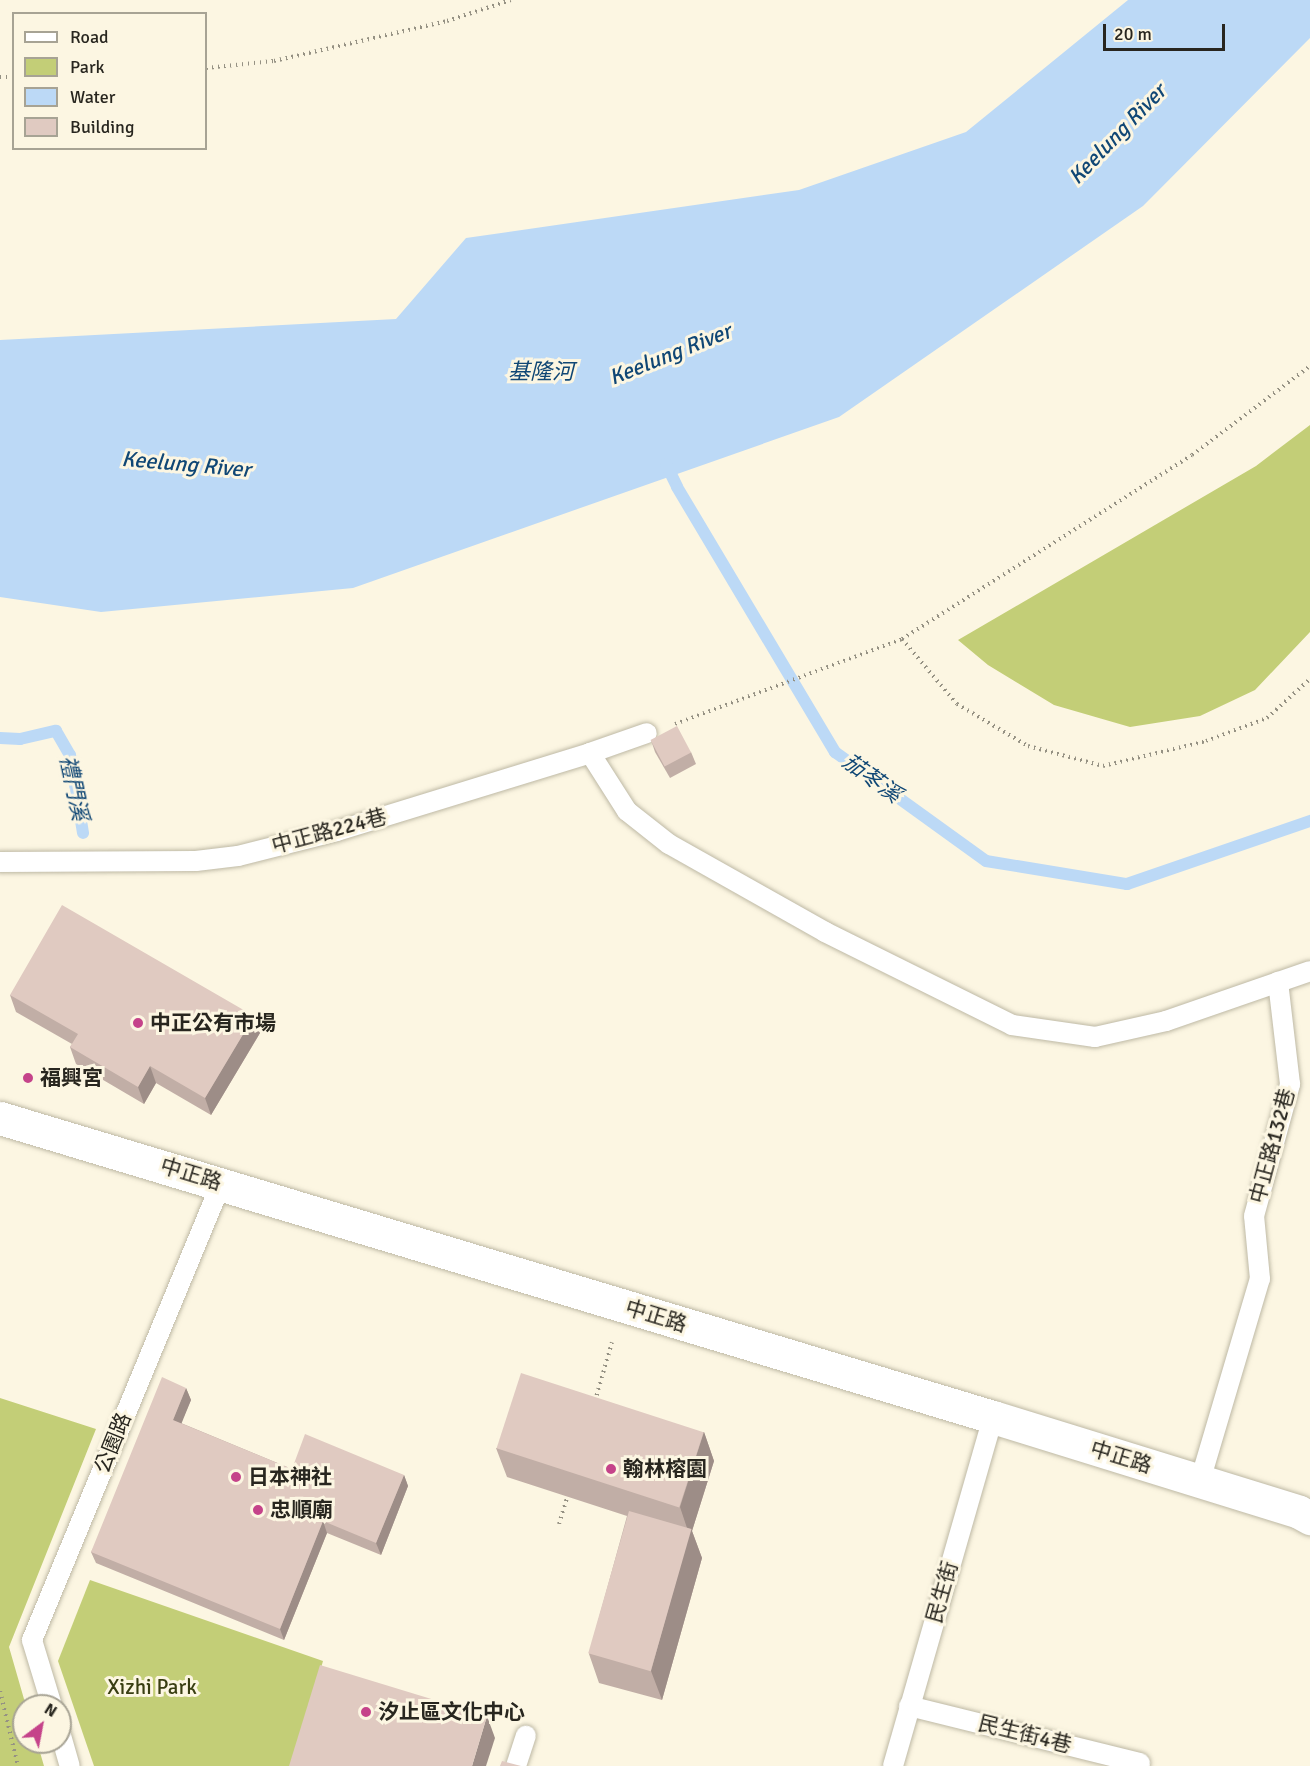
<!DOCTYPE html>
<html>
<head>
<meta charset="utf-8">
<style>
  body { margin:0 }
  #map { position:relative; width:1310px; height:1766px; overflow:hidden; background:#fcf6e2; font-family:Signika,"Noto Sans TC",sans-serif }
  div>[style] { position:absolute }
  .green>* { inset:0; background:#c3ce77 }
  .water>* { inset:0; background:#bcd9f6 }
  .stream>* { height:12px; margin:-6px; padding:0 6px; transform-origin:6px; border-radius:6px; background:#bcd9f6 }
  .path>* { height:4px; margin-top:-2px; transform-origin:0; background:repeating-linear-gradient(90deg,#959183 0 1.5px,transparent 0 6px) }
  .roads { filter:drop-shadow(0 0 2px #beb9a5) drop-shadow(0 0 2px #beb9a5) }
  .lane>* { height:20px; margin:-10px; padding:0 10px; transform-origin:10px; border-radius:10px; background:#fff }
  .street>* { height:33px; margin:-16.5px; padding:0 16.5px; transform-origin:16.5px; border-radius:16.5px; background:#fff }
  .wall>* { inset:0; background:#c1aea6 }
  .shaded-wall>* { inset:0; background:#9d8d87 }
  .building>* { inset:0; background:#e0cac1; transform-origin:0 0 }
  .dots>* { width:16px; height:16px; translate:-50% -50%; box-sizing:border-box; border:3px solid #fcf6e2; border-radius:50% }
  span { translate:-50% -50%; white-space:nowrap; text-align:center; line-height:1.15; -webkit-text-stroke:6px #fcf6e2; paint-order:stroke }
  .street-label { font-size:21px; color:#28261f }
  .poi-label { font-size:21px; color:#28261f; font-weight:700 }
  .left { translate:0 -50%; text-align:left }
  .park-label { font-size:21px; color:#393e12 }
  .water-label { font-size:22px; color:#104775; font-style:italic }
  .legend { position:absolute; left:12px; top:12px; width:195px; height:138px; box-sizing:border-box; background:#fcf6e2; border:2px solid #a7a394; margin:0; padding:8px 10px; list-style:none; font-size:18px; color:#28261f }
  .legend li { display:flex; align-items:center; gap:12px; height:30px }
  .legend b { width:30px; border:2px solid #a7a394 }
  .north { position:absolute; left:12px; top:1694px; width:60px; height:60px; box-sizing:border-box; background:#fcf6e2; border:2px solid #a7a394; border-radius:50%; rotate:32deg; font-size:16px; font-weight:700; line-height:24px; text-align:center; color:#28261f }
  .north::after { content:''; display:block; margin:auto; width:21px; height:27px; background:#c5438a; clip-path:polygon(50% 0,100% 100%,50% 72%,0 100%) }
  .scale { position:absolute; left:1103px; top:24px; width:122px; height:27px; box-sizing:border-box; border:3px solid #28261f; border-top:0; padding-left:8px; font-size:18px; line-height:21px; white-space:nowrap; color:#28261f; -webkit-text-stroke:4px #fcf6e2; paint-order:stroke }
</style>
</head>
<body>
<div id="map">
  <div class="green">
    <div style="clip-path:polygon(1310px 425px,1310px 632px,1255px 690px,1200px 716px,1130px 727px,1054px 705px,988px 665px,958px 640px,1256px 466px)"></div>
    <div style="clip-path:polygon(0 1398px,96px 1429px,9px 1647px,26px 1706px,24px 1706px,24px 1742px,37px 1742px,44px 1766px,0 1766px)"></div>
    <div style="clip-path:polygon(90px 1580px,323px 1661px,292px 1766px,94px 1766px,58px 1661px)"></div>
  </div>
  <div class="water">
    <div style="clip-path:polygon(1128px 0,1310px 0,1310px 38px,1143px 206px,839px 417px,353px 588px,101px 612px,0 597px,0 340px,396px 319px,466px 238px,799px 190px,966px 132px)"></div>
  </div>
  <div class="stream">
    <div style="left:666px;top:464px;width:25px;rotate:64deg"></div>
    <div style="left:677px;top:487px;width:309px;rotate:59.2deg"></div>
    <div style="left:835px;top:752px;width:186px;rotate:35.8deg"></div>
    <div style="left:986px;top:861px;width:143px;rotate:9.3deg"></div>
    <div style="left:1127px;top:884px;width:194px;rotate:-19deg"></div>
    <div style="left:0;top:738px;width:20px;rotate:3deg"></div>
    <div style="left:20px;top:739px;width:37px;rotate:-13deg"></div>
    <div style="left:56px;top:731px;width:28px;rotate:60deg"></div>
    <div style="left:70px;top:755px;width:79px;rotate:80.5deg"></div>
  </div>
  <div class="path">
    <div style="left:206px;top:68px;width:68px;rotate:-5.9deg"></div>
    <div style="left:274px;top:61px;width:178px;rotate:-13deg"></div>
    <div style="left:447px;top:21px;width:67px;rotate:-18.2deg"></div>
    <div style="left:0;top:77px;width:14px"></div>
    <div style="left:902px;top:639px;width:85px;rotate:49.8deg"></div>
    <div style="left:957px;top:704px;width:82px;rotate:30.6deg"></div>
    <div style="left:1028px;top:746px;width:78px;rotate:14.9deg"></div>
    <div style="left:1103px;top:766px;width:106px;rotate:-13.6deg"></div>
    <div style="left:1206px;top:741px;width:65px;rotate:-20.7deg"></div>
    <div style="left:1267px;top:718px;width:58px;rotate:-42.2deg"></div>
    <div style="left:675px;top:724px;width:242px;rotate:-20.5deg"></div>
    <div style="left:902px;top:639px;width:343px;rotate:-32.4deg"></div>
    <div style="left:1192px;top:455px;width:148px;rotate:-37deg"></div>
    <div style="left:595px;top:1401px;width:61px;rotate:-73.9deg"></div>
    <div style="left:559px;top:1524px;width:34px;rotate:-73deg"></div>
    <div style="left:0;top:1691px;width:77px;rotate:76.5deg"></div>
  </div>
  <div class="roads">
    <div class="lane">
      <div style="left:590px;top:753px;width:69px;rotate:57.5deg"></div>
      <div style="left:627px;top:811px;width:53px;rotate:38.2deg"></div>
      <div style="left:669px;top:844px;width:179px;rotate:29.4deg"></div>
      <div style="left:825px;top:932px;width:209px;rotate:26.4deg"></div>
      <div style="left:1012px;top:1025px;width:84px;rotate:8.2deg"></div>
      <div style="left:1095px;top:1037px;width:73px;rotate:-12.7deg"></div>
      <div style="left:1166px;top:1021px;width:152px;rotate:-19.1deg"></div>
      <div style="left:0;top:862px;width:196px;rotate:-0.3deg"></div>
      <div style="left:196px;top:861px;width:42px;rotate:-6.8deg"></div>
      <div style="left:238px;top:856px;width:102px;rotate:-14.2deg"></div>
      <div style="left:337px;top:831px;width:265px;rotate:-17.1deg"></div>
      <div style="left:590px;top:753px;width:60px;rotate:-19.3deg"></div>
      <div style="left:1200px;top:1481px;width:211px;rotate:-73.5deg"></div>
      <div style="left:1260px;top:1279px;width:63px;rotate:-95.4deg"></div>
      <div style="left:1254px;top:1216px;width:137px;rotate:-74.7deg"></div>
      <div style="left:1290px;top:1084px;width:103px;rotate:-96.7deg"></div>
      <div style="left:52px;top:1706px;width:69px;rotate:-106.9deg"></div>
      <div style="left:32px;top:1640px;width:495px;rotate:-67.5deg"></div>
      <div style="left:909px;top:1706px;width:238px;rotate:13.9deg"></div>
      <div style="left:60px;top:1732px;width:35px;rotate:74deg"></div>
      <div style="left:516px;top:1766px;width:32px;rotate:-72deg"></div>
      <div style="left:893px;top:1766px;width:363px;rotate:-74deg"></div>
    </div>
    <div class="street">
      <div style="left:0;top:1118px;width:1037px;rotate:16.76deg"></div>
      <div style="left:993px;top:1417px;width:320px;rotate:17.2deg"></div>
      <div style="left:1299px;top:1512px;width:13px;rotate:29deg"></div>
    </div>
  </div>
  <div class="wall">
    <div style="clip-path:polygon(651px 740px,691px 752px,696px 764px,670px 778px,655px 752px)"></div>
    <div style="clip-path:polygon(10px 995px,260px 1033px,211px 1115px,156px 1083px,144px 1104px,76px 1064px,70px 1047px,72px 1044px,16px 1012px)"></div>
    <div style="clip-path:polygon(186px 1388px,191px 1400px,181px 1423px,292px 1469px,404px 1475px,408px 1486px,381px 1555px,327px 1533px,284px 1640px,96px 1563px,91px 1552px)"></div>
    <div style="clip-path:polygon(704px 1432px,714px 1461px,692px 1531px,702px 1558px,662px 1700px,599px 1683px,589px 1654px,627px 1516px,507px 1477px,496px 1448px)"></div>
  </div>
  <div class="shaded-wall">
    <div style="clip-path:polygon(254px 1016px,260px 1033px,211px 1115px,205px 1098px)"></div>
    <div style="clip-path:polygon(150px 1066px,156px 1083px,144px 1104px,138px 1087px)"></div>
    <div style="clip-path:polygon(186px 1388px,191px 1400px,178px 1432px,173px 1420px)"></div>
    <div style="clip-path:polygon(704px 1432px,714px 1461px,692px 1531px,702px 1558px,662px 1700px,651px 1671px,689px 1534px,680px 1507px)"></div>
    <div style="clip-path:polygon(404px 1475px,408px 1486px,381px 1555px,376px 1543px)"></div>
    <div style="clip-path:polygon(323px 1521px,327px 1533px,284px 1640px,280px 1629px)"></div>
    <div style="clip-path:polygon(487px 1716px,495px 1738px,486px 1766px,472px 1766px)"></div>
  </div>
  <div class="building">
    <div style="left:677px;top:726px;width:30px;height:30px;rotate:62deg"></div>
    <div style="clip-path:polygon(62px 905px,254px 1016px,205px 1098px,150px 1066px,138px 1087px,70px 1047px,78px 1034px,10px 995px)"></div>
    <div style="left:521px;top:1373px;width:192px;height:79px;rotate:18deg"></div>
    <div style="clip-path:polygon(162px 1377px,186px 1388px,173px 1420px,292px 1469px,305px 1434px,404px 1475px,376px 1543px,323px 1521px,280px 1629px,91px 1552px)"></div>
    <div style="left:629px;top:1511px;width:65px;height:148px;rotate:16deg"></div>
    <div style="clip-path:polygon(320px 1665px,487px 1716px,472px 1766px,289px 1766px)"></div>
    <div style="clip-path:polygon(502px 1761px,521px 1766px,500px 1766px)"></div>
  </div>
  <div class="dots">
    <div style="left:138px;top:1023px;background:#c5438a"></div>
    <div style="left:28px;top:1078px;background:#c5438a"></div>
    <div style="left:611px;top:1469px;background:#c5438a"></div>
    <div style="left:236px;top:1477px;background:#c5438a"></div>
    <div style="left:258px;top:1510px;background:#c5438a"></div>
    <div style="left:366px;top:1712px;background:#c5438a"></div>
  </div>
  <div class="street-label">
    <span style="left:329px;top:831px;rotate:-15deg">中正路224巷</span>
    <span style="left:1272px;top:1146px;rotate:-75deg">中正路132巷</span>
    <span style="left:191px;top:1174px;rotate:17deg">中正路</span>
    <span style="left:656px;top:1316px;rotate:17deg">中正路</span>
    <span style="left:113px;top:1443px;rotate:-68deg">公園路</span>
    <span style="left:1121px;top:1457px;rotate:17deg">中正路</span>
    <span style="left:942px;top:1592px;rotate:-74deg">民生街</span>
    <span style="left:1025px;top:1734px;rotate:14deg">民生街4巷</span>
  </div>
  <div class="poi-label">
    <span class="left" style="left:150px;top:1023px">中正公有市場</span>
    <span class="left" style="left:40px;top:1078px">福興宮</span>
    <span class="left" style="left:623px;top:1469px">翰林榕園</span>
    <span class="left" style="left:248px;top:1477px">日本神社</span>
    <span class="left" style="left:270px;top:1510px">忠順廟</span>
    <span class="left" style="left:378px;top:1712px">汐止區文化中心</span>
  </div>
  <div class="park-label">
    <span style="left:152px;top:1687px">Xizhi Park</span>
  </div>
  <div class="water-label">
    <span style="left:1117px;top:134px;rotate:-46deg">Keelung River</span>
    <span style="left:670px;top:354px;rotate:-22deg">Keelung River</span>
    <span style="left:541px;top:372px">基隆河</span>
    <span style="left:186px;top:464px;rotate:5deg">Keelung River</span>
    <span style="left:872px;top:778px;rotate:36deg">茄苳溪</span>
    <span style="left:74px;top:788px;rotate:78deg">禮門溪</span>
  </div>
  <ul class="legend">
  <li><b style="height:8px;background:#fff"></b>Road</li>
  <li><b style="height:16px;background:#c3ce77"></b>Park</li>
  <li><b style="height:16px;background:#bcd9f6"></b>Water</li>
  <li><b style="height:16px;background:#e0cac1"></b>Building</li>
  </ul>
  <div class="north">N</div>
  <div class="scale">20 m</div>
</div>
</body>
</html>
